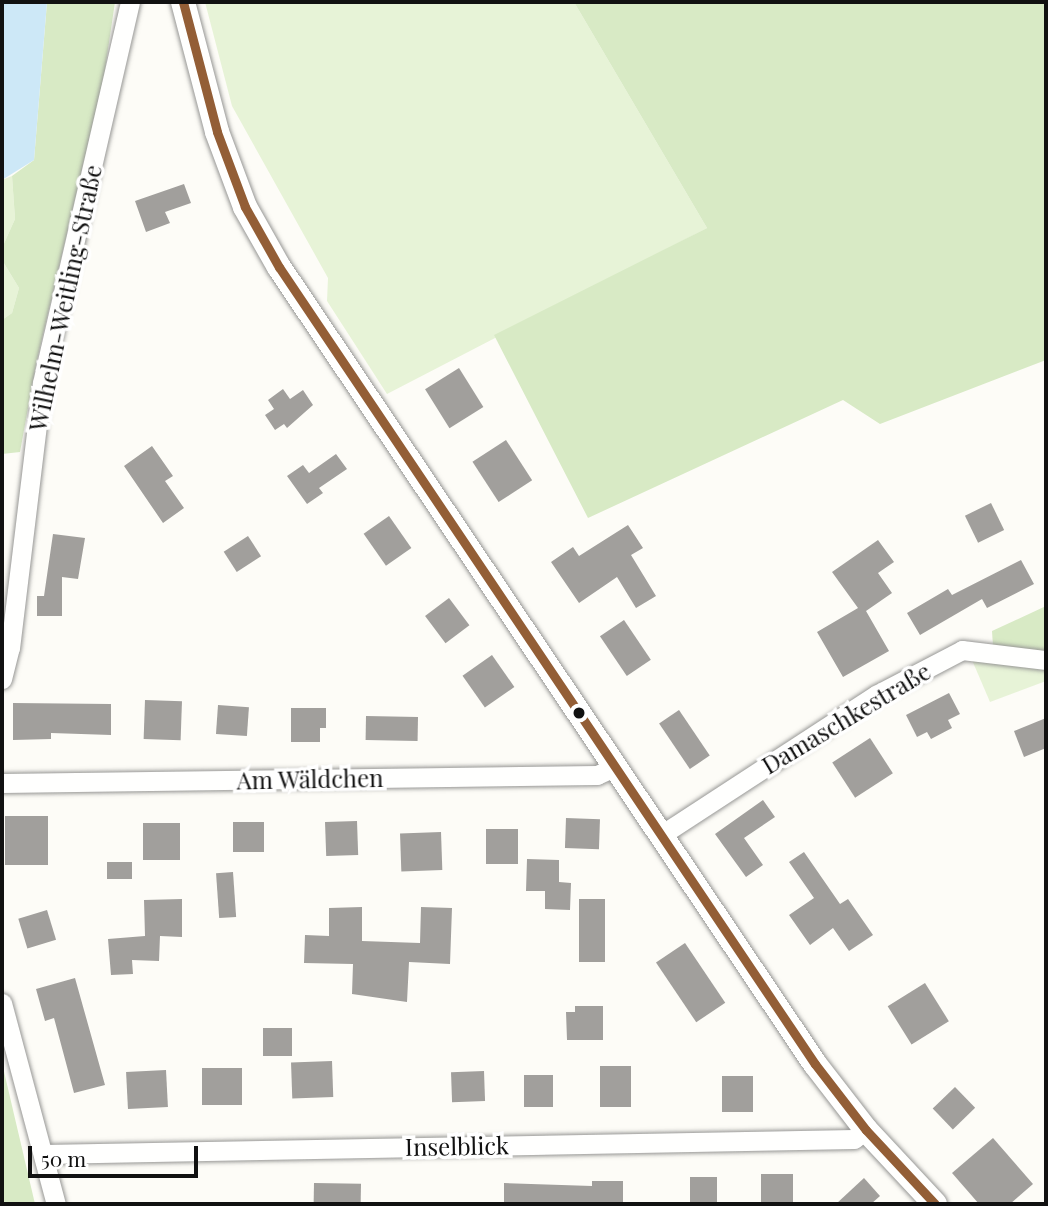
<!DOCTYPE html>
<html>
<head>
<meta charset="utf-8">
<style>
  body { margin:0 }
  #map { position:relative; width:1048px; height:1206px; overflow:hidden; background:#fdfcf7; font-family:"Playfair Display",serif }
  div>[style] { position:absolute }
  .green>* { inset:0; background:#e7f3d7 }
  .forest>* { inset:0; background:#d8eac5 }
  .water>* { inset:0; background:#cde8f7 }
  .building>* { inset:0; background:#a19f9c; transform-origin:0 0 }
  .roads { filter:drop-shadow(0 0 2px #979795) drop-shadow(0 0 2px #979795) }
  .minor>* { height:19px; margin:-9.5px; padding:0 9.5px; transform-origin:9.5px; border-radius:9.5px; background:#fffffe }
  .tertiary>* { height:24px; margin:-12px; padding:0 12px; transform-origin:12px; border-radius:12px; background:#fffffe }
  .bus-1>* { height:9px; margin:-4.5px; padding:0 4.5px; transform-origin:4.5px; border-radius:4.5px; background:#935e36 }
  .dots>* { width:19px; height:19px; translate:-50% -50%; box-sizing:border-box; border:4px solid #fff; border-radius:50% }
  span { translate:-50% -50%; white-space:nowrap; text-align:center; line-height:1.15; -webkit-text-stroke:7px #fff; paint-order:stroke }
  .street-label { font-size:24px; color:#111 }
  .frame { position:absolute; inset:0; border:4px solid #111; pointer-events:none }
  .scale { position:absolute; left:28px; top:1146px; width:170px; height:32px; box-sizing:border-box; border:4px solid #111; border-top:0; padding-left:9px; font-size:21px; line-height:24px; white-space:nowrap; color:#111; -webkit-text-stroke:5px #fff; paint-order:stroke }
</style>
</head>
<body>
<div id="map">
  <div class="green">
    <div style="clip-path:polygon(205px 2px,574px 2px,707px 228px,387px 394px,327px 301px,328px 278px,232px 106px)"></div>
    <div style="clip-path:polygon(12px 176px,15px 219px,2px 248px,2px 180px)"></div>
    <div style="clip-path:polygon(2px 260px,19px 288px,12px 313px,2px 320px)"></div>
    <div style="clip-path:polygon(972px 660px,1046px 668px,1046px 681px,990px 702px)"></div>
  </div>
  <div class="forest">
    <div style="clip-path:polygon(47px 2px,115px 2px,104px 76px,36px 364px,20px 452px,2px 454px,2px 320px,12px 313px,19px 288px,2px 260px,2px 248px,15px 219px,12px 176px,34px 160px)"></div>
    <div style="clip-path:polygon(574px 2px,1046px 2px,1046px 360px,880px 424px,843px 400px,588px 518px,494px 335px,707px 228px)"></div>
    <div style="clip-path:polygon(1046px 606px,1046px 652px,993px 646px,992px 631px)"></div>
    <div style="clip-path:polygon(2px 1063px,35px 1204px,2px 1204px)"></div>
  </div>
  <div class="water">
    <div style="clip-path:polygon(2px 2px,47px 2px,34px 160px,2px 180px)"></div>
  </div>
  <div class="building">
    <div style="clip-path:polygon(184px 184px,191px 203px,165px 212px,170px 223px,146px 232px,135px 201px)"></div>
    <div style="left:459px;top:368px;width:46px;height:40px;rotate:58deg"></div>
    <div style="clip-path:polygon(283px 389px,290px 399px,303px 390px,313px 405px,287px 428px,284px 424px,275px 430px,265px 415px,274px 409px,268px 400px)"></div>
    <div style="left:506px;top:440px;width:48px;height:40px;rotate:57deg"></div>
    <div style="clip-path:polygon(152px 446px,173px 476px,165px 481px,184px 508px,163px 523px,124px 466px)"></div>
    <div style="clip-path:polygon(336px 454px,347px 469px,319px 488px,323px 493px,307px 504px,287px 476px,303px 465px,309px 473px)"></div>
    <div style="left:991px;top:503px;width:30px;height:29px;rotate:64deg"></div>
    <div style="left:389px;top:516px;width:39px;height:31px;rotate:55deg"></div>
    <div style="clip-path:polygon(628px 525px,643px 548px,631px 555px,656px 596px,636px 608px,617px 577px,579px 603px,551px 562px,573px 547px,579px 556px)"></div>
    <div style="clip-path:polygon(53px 534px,85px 538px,78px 579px,62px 577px,62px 616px,37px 616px,37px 596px,44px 596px)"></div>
    <div style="left:248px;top:536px;width:24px;height:29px;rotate:57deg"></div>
    <div style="clip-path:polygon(878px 540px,894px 562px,878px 573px,892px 593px,866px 611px,889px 651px,843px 677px,817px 632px,858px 608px,832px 572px)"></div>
    <div style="clip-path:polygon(1021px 560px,1034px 584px,987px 608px,982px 599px,920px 635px,907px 613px,948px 589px,952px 595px)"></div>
    <div style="left:449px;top:598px;width:34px;height:30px;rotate:53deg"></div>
    <div style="left:624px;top:620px;width:48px;height:29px;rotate:56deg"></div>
    <div style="left:492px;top:655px;width:39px;height:36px;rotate:55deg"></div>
    <div style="clip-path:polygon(949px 693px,960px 714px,948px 720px,952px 728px,931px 739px,927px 732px,917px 737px,906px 715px)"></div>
    <div style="left:145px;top:700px;width:37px;height:39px;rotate:2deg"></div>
    <div style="clip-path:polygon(13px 703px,111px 704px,111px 735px,51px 733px,51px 739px,13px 740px)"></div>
    <div style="left:218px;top:705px;width:31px;height:29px;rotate:4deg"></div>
    <div style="clip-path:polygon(291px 708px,326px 708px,326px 728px,320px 728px,320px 742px,291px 742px)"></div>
    <div style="left:679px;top:710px;width:55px;height:24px;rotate:56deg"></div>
    <div style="left:366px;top:716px;width:52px;height:24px;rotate:1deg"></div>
    <div style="clip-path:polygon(1046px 718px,1046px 748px,1024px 757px,1014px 731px)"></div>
    <div style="left:870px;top:738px;width:42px;height:45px;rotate:57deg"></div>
    <div style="clip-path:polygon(763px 800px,775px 817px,744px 838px,763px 865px,746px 877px,715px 834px)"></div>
    <div style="left:5px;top:816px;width:43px;height:49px"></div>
    <div style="left:566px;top:818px;width:34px;height:30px;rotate:2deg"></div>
    <div style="left:357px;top:821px;width:34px;height:32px;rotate:88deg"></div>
    <div style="left:233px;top:822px;width:31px;height:30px"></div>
    <div style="left:143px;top:823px;width:37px;height:37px"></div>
    <div style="left:518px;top:829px;width:35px;height:32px;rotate:90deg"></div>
    <div style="left:441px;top:832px;width:38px;height:41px;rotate:88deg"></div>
    <div style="clip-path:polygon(804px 852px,840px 904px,848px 899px,873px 935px,849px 951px,833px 928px,810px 945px,789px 915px,814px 898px,789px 862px)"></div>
    <div style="clip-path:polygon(527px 859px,559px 860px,559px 882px,571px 883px,570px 910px,545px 909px,545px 891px,526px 891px)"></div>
    <div style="left:107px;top:862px;width:25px;height:17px"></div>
    <div style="left:233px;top:872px;width:45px;height:17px;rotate:86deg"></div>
    <div style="clip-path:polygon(182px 899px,182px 937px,160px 936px,159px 961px,132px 960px,133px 974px,111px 975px,108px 939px,145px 936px,144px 900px)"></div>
    <div style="left:579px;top:899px;width:26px;height:63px"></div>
    <div style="clip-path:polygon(362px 907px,362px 941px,420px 943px,421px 907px,452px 908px,450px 964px,409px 962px,407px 1002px,352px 994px,353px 964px,304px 963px,305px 935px,329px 936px,329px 908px)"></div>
    <div style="left:47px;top:910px;width:31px;height:30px;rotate:73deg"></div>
    <div style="left:685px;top:943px;width:72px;height:35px;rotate:56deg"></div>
    <div style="clip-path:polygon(75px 978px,105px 1085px,74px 1093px,54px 1018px,45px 1021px,36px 989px)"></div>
    <div style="left:925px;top:983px;width:45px;height:44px;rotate:58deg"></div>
    <div style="clip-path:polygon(575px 1006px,603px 1006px,603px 1040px,567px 1040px,566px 1012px,575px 1012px)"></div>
    <div style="left:263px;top:1028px;width:29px;height:28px"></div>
    <div style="left:332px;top:1061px;width:36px;height:41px;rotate:88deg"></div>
    <div style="left:631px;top:1066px;width:41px;height:31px;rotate:90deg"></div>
    <div style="left:202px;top:1068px;width:40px;height:37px"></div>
    <div style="left:166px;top:1070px;width:37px;height:40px;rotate:87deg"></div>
    <div style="left:484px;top:1071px;width:30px;height:33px;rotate:88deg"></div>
    <div style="left:524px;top:1075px;width:29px;height:32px"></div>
    <div style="left:722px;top:1076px;width:31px;height:36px"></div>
    <div style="left:955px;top:1087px;width:29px;height:31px;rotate:46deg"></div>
    <div style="clip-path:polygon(993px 1138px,1033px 1184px,1010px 1204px,979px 1204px,952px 1173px)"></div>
    <div style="left:761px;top:1174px;width:32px;height:30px"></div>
    <div style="left:690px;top:1177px;width:27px;height:27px"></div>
    <div style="clip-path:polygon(864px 1178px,880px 1196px,871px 1204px,836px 1204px)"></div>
    <div style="clip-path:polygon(592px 1181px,623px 1181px,623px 1204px,504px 1204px,504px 1183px,592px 1186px)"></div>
    <div style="left:314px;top:1183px;width:47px;height:21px;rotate:1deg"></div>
  </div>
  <div class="roads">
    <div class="minor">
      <div style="left:2px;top:679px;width:32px;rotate:-76deg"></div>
      <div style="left:10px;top:648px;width:267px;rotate:-83.1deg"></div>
      <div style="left:42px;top:383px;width:391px;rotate:-77deg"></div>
      <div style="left:2px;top:783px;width:595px;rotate:-0.77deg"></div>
      <div style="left:597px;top:775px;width:21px;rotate:-25deg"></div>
      <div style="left:661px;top:835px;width:257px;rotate:-33.1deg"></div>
      <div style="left:876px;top:695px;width:97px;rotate:-27.6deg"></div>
      <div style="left:962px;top:650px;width:85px;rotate:6.8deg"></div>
      <div style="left:2px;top:1003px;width:208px;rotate:75deg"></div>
      <div style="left:44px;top:1154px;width:810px;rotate:-1.06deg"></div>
      <div style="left:854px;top:1139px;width:15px;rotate:-37deg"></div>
    </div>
    <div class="tertiary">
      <div style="left:183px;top:2px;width:134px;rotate:75.3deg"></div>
      <div style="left:217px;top:132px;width:80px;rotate:69.5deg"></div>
      <div style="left:245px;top:207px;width:69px;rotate:60.5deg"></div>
      <div style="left:279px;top:267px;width:960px;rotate:56.08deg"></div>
      <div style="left:815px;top:1064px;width:83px;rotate:52.3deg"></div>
      <div style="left:866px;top:1130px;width:101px;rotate:47deg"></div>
    </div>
  </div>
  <div class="bus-1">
    <div style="left:183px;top:2px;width:134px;rotate:75.3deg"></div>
    <div style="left:217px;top:132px;width:80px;rotate:69.5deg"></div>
    <div style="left:245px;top:207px;width:69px;rotate:60.5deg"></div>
    <div style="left:279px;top:267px;width:960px;rotate:56.08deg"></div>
    <div style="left:815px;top:1064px;width:83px;rotate:52.3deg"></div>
    <div style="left:866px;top:1130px;width:101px;rotate:47deg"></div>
  </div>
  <div class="dots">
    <div style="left:579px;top:713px;background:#111"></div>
  </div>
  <div class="street-label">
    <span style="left:65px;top:298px;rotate:-78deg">Wilhelm-Weitling-Straße</span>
    <span style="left:846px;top:718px;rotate:-31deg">Damaschkestraße</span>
    <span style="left:310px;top:779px;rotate:-1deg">Am Wäldchen</span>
    <span style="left:457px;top:1146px;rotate:-1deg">Inselblick</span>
  </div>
  <div class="frame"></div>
  <div class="scale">50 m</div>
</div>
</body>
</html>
